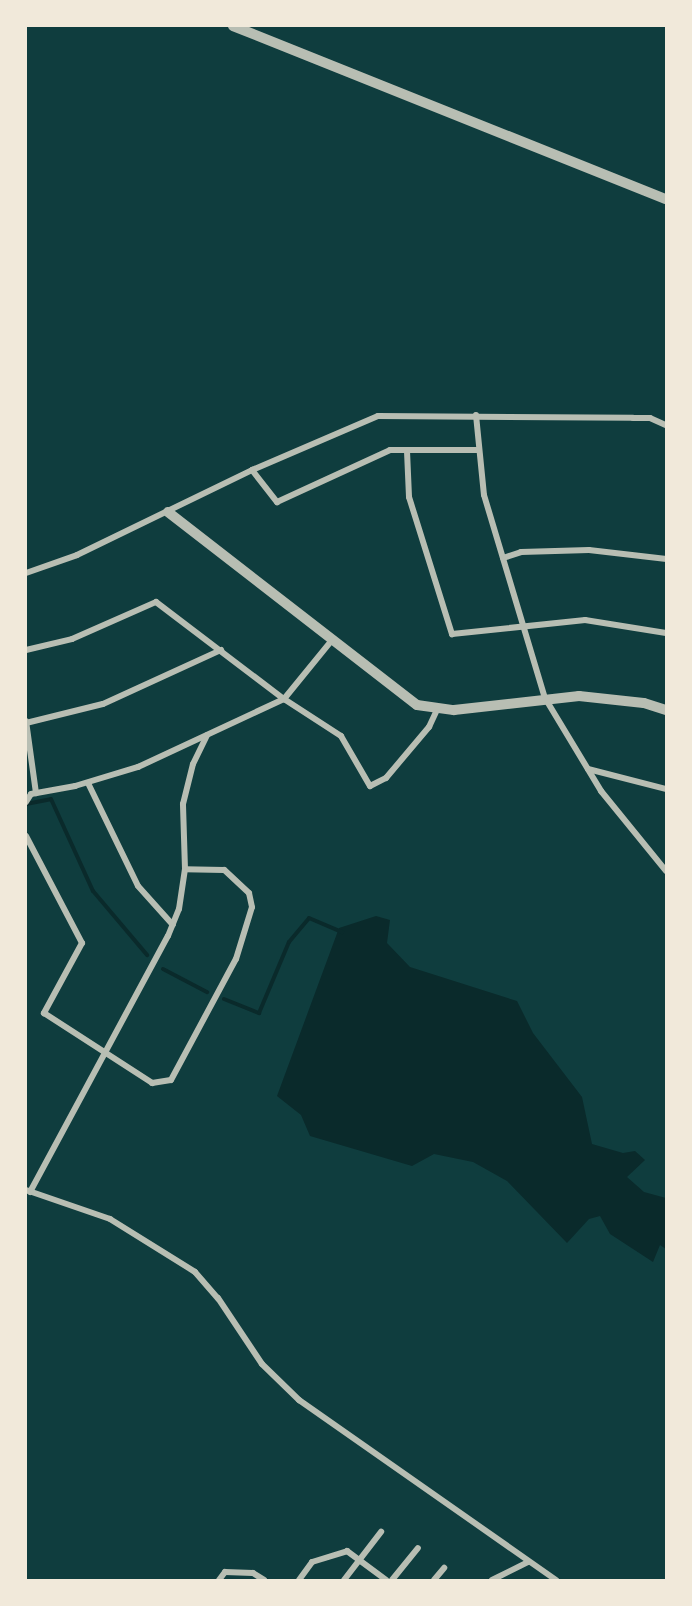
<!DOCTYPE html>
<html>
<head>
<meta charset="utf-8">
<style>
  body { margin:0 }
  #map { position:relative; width:692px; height:1606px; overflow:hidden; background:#0f3d3e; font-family:Manrope,sans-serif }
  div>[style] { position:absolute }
  .water>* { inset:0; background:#0a2a2b }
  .stream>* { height:4px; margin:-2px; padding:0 2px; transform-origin:2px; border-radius:2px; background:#0a2a2b }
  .minor>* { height:6px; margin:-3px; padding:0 3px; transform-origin:3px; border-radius:3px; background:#b8beb3 }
  .tertiary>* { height:10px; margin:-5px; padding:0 5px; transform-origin:5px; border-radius:5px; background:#b8beb3 }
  span { translate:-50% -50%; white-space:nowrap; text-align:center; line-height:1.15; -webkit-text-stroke:6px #f1e9da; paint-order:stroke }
  .frame { position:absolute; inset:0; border:27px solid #f1e9da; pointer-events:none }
</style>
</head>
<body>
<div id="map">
  <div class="water">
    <div style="clip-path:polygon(376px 916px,390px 920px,387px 943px,410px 967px,517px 1001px,533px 1033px,582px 1097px,592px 1144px,623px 1153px,635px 1151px,645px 1160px,627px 1177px,644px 1192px,666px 1198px,666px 1249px,660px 1245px,653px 1262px,610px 1234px,600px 1216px,589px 1219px,567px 1243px,507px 1181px,473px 1162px,434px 1154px,412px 1166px,310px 1136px,301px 1115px,277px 1096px,339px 928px)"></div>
  </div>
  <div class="stream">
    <div style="left:26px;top:804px;width:25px;rotate:-11deg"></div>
    <div style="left:51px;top:799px;width:101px;rotate:65.5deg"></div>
    <div style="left:93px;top:891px;width:84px;rotate:49.8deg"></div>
    <div style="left:163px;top:969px;width:50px;rotate:27.6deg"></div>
    <div style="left:224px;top:999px;width:38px;rotate:22deg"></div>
    <div style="left:259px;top:1013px;width:77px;rotate:-67.1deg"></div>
    <div style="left:289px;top:942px;width:31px;rotate:-50deg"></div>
    <div style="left:309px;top:918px;width:36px;rotate:23deg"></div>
  </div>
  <div class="minor">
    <div style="left:476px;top:415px;width:80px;rotate:84.3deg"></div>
    <div style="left:484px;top:495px;width:212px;rotate:73.3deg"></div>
    <div style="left:545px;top:698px;width:109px;rotate:58.9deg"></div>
    <div style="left:601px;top:791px;width:103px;rotate:50.9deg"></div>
    <div style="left:407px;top:451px;width:46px;rotate:87.5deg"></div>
    <div style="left:409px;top:497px;width:144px;rotate:72.6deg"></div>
    <div style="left:452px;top:634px;width:134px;rotate:-6deg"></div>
    <div style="left:585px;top:620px;width:82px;rotate:9.1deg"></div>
    <div style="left:252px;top:470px;width:41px;rotate:52deg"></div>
    <div style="left:277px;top:502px;width:124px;rotate:-24.7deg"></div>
    <div style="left:390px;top:450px;width:89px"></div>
    <div style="left:503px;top:558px;width:19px;rotate:-18deg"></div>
    <div style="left:521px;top:552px;width:68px;rotate:-1.7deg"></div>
    <div style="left:589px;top:550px;width:78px;rotate:6.7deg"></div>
    <div style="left:26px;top:573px;width:54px;rotate:-19.4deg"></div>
    <div style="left:77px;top:555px;width:195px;rotate:-25.9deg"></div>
    <div style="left:252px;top:470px;width:137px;rotate:-23.2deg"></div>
    <div style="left:378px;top:416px;width:255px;rotate:0.4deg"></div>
    <div style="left:633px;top:418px;width:17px"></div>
    <div style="left:650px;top:418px;width:17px;rotate:24deg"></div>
    <div style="left:26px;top:650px;width:47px;rotate:-13.4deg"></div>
    <div style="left:72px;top:639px;width:92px;rotate:-23.8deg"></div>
    <div style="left:156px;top:602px;width:161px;rotate:37.2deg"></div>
    <div style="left:284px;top:699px;width:68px;rotate:33deg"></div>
    <div style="left:341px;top:736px;width:58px;rotate:59.9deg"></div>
    <div style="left:370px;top:786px;width:18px;rotate:-27deg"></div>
    <div style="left:386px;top:778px;width:67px;rotate:-49.9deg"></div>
    <div style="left:429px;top:727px;width:19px;rotate:-65deg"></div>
    <div style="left:26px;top:721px;width:73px;rotate:82.1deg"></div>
    <div style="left:26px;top:723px;width:79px;rotate:-13.9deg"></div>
    <div style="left:103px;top:704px;width:130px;rotate:-24.6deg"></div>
    <div style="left:588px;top:769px;width:81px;rotate:14.4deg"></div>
    <div style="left:88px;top:783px;width:114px;rotate:64.1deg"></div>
    <div style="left:138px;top:886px;width:52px;rotate:48.1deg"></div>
    <div style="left:26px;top:802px;width:9px;rotate:-58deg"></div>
    <div style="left:31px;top:794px;width:45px;rotate:-10.3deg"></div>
    <div style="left:75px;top:786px;width:66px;rotate:-16.8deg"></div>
    <div style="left:138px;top:767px;width:161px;rotate:-25deg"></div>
    <div style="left:284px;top:699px;width:76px;rotate:-50.9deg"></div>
    <div style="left:26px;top:836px;width:121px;rotate:62.4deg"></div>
    <div style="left:82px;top:943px;width:80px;rotate:118.5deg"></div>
    <div style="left:44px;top:1013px;width:129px;rotate:32.9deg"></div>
    <div style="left:152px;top:1083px;width:19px;rotate:-9deg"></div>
    <div style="left:171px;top:1080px;width:137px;rotate:-61.8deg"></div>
    <div style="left:236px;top:959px;width:54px;rotate:-72.9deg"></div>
    <div style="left:252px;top:907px;width:14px;rotate:-102deg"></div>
    <div style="left:249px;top:893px;width:34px;rotate:-137deg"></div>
    <div style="left:224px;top:870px;width:39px;rotate:-179deg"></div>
    <div style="left:26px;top:1190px;width:89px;rotate:19deg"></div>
    <div style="left:110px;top:1219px;width:100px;rotate:31.9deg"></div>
    <div style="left:195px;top:1272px;width:35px;rotate:49deg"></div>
    <div style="left:218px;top:1298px;width:79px;rotate:56.3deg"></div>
    <div style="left:262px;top:1364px;width:52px;rotate:44.2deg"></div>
    <div style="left:299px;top:1400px;width:314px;rotate:35deg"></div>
    <div style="left:30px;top:1192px;width:291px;rotate:-61.7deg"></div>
    <div style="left:168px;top:936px;width:29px;rotate:-68deg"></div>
    <div style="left:179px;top:909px;width:40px;rotate:-81.5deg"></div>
    <div style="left:185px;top:869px;width:65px;rotate:-91.8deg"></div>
    <div style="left:183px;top:804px;width:41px;rotate:-76deg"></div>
    <div style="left:193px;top:764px;width:32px;rotate:-64deg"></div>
    <div style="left:219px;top:1580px;width:10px;rotate:-53deg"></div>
    <div style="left:225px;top:1572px;width:28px;rotate:2deg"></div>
    <div style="left:253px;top:1573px;width:13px;rotate:32deg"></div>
    <div style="left:299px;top:1580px;width:22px;rotate:-54deg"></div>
    <div style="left:312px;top:1562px;width:37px;rotate:-17deg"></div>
    <div style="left:347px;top:1551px;width:49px;rotate:36.6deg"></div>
    <div style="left:344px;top:1580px;width:61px;rotate:-52.4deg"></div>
    <div style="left:392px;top:1580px;width:41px;rotate:-50.9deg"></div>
    <div style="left:434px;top:1580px;width:16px;rotate:-50deg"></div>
    <div style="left:492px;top:1580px;width:40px;rotate:-26.6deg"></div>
  </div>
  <div class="tertiary">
    <div style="left:233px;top:26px;width:466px;rotate:21.8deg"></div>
    <div style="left:168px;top:512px;width:315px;rotate:37.8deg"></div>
    <div style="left:417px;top:705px;width:37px;rotate:8deg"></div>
    <div style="left:454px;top:710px;width:126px;rotate:-6.4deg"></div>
    <div style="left:579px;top:696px;width:65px;rotate:6.1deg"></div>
    <div style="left:644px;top:703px;width:23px;rotate:18deg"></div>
  </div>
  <div class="frame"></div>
</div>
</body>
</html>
